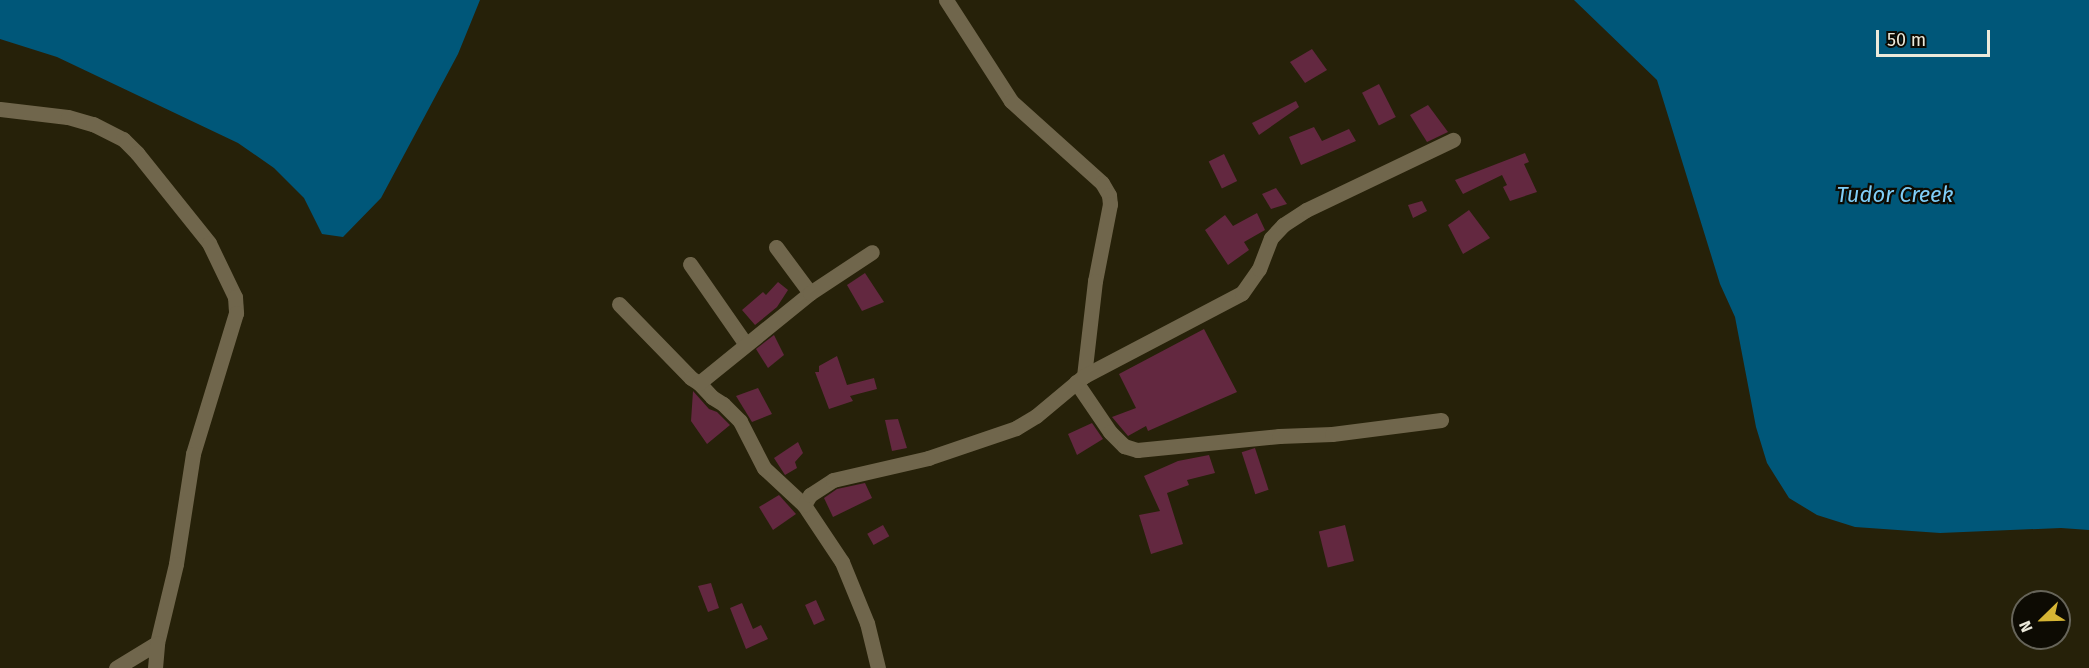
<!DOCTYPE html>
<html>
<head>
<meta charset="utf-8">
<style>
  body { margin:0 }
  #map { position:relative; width:2089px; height:668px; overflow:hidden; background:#262109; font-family:"Fira Sans",sans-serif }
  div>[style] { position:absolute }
  .water>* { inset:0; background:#005779 }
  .building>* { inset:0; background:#632840; transform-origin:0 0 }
  .street>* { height:15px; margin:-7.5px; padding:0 7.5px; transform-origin:7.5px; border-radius:7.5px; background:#70664c }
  span { translate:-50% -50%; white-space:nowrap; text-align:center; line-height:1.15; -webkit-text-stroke:4.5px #0d0b03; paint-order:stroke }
  .water-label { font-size:22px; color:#81cef7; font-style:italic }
  .north { position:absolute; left:2011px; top:590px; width:60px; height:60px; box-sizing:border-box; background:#0d0b03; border:2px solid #666459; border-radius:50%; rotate:247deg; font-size:16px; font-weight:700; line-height:24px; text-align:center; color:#eceadb }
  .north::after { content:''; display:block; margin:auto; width:21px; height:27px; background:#d6b534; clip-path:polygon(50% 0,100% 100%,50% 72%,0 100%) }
  .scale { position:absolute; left:1876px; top:30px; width:114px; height:27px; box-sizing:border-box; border:3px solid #eceadb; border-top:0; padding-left:8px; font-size:18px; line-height:21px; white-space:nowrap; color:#eceadb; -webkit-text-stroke:4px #0d0b03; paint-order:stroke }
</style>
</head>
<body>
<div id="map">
  <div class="water">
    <div style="clip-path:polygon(0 0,480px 0,458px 54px,381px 198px,343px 237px,322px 234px,304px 198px,274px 168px,238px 143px,57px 57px,0 39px)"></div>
    <div style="clip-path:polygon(1574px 0,2089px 0,2089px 530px,2061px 528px,1940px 533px,1855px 527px,1817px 515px,1789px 498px,1767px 463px,1756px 427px,1735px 317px,1720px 284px,1657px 80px)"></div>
  </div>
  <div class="building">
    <div style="clip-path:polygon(1312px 49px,1327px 70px,1305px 83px,1290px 62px)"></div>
    <div style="left:1379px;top:84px;width:37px;height:19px;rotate:63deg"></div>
    <div style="clip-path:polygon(1296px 101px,1299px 107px,1259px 135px,1252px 123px)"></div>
    <div style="clip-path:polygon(1428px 105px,1448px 132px,1427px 142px,1410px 115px)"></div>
    <div style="clip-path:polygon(1314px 127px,1322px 141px,1349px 129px,1356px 141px,1301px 165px,1289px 137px)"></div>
    <div style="clip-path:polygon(1525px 153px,1529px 162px,1524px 164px,1537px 192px,1510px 201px,1503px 187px,1507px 185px,1502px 175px,1463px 194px,1455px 180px)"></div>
    <div style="left:1224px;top:154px;width:30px;height:17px;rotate:64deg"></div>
    <div style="clip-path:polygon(1276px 188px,1287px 204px,1271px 209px,1262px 194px)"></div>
    <div style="clip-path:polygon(1422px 201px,1427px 211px,1413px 218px,1408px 205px)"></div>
    <div style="clip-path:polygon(1469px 210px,1490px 238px,1463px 254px,1448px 225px)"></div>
    <div style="clip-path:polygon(1257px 213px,1265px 230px,1244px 242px,1249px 250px,1228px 265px,1205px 230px,1225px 215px,1233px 226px)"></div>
    <div style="clip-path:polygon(865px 273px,884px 302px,862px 311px,847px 285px)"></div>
    <div style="clip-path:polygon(778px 282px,788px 290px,777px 307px,755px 325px,742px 310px,763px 292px,766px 295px)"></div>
    <div style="clip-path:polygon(1204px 329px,1237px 392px,1148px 431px,1146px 426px,1128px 436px,1112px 417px,1136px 408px,1119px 374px)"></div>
    <div style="clip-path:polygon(774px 335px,784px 355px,768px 368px,756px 349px)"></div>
    <div style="clip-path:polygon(837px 356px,847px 385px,874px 378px,877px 389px,850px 396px,853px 401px,829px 409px,815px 372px,819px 372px,819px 366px)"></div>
    <div style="clip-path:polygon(758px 388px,772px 414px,752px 422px,736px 396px)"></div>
    <div style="clip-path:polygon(693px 391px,709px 409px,717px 412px,730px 425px,707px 444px,691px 421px)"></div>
    <div style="clip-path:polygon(898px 419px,907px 448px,892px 451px,885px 420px)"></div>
    <div style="clip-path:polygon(1092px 423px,1103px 439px,1077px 455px,1068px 434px)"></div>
    <div style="clip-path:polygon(798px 442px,803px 453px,795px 462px,797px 468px,785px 475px,774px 458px)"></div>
    <div style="left:1255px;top:448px;width:44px;height:14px;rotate:72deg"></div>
    <div style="clip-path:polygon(1209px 455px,1215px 473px,1187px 480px,1189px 485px,1167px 493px,1183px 544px,1151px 554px,1139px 515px,1160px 511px,1144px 476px,1178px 461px)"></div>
    <div style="clip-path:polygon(865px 483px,872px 498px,833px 517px,824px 498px,837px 489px)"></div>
    <div style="clip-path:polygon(779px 495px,796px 514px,773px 530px,759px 507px)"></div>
    <div style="left:883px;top:525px;width:13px;height:18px;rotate:61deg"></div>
    <div style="left:1345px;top:525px;width:37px;height:27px;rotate:76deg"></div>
    <div style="clip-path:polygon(711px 583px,719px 608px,708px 612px,698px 586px)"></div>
    <div style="left:816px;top:600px;width:22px;height:12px;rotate:66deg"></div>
    <div style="clip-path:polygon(742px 603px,753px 629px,761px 625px,768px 639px,746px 649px,730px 608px)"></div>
  </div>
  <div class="street">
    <div style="left:946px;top:0;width:120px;rotate:57.2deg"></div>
    <div style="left:1011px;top:101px;width:122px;rotate:42deg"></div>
    <div style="left:1102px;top:183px;width:14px;rotate:60deg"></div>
    <div style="left:1109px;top:195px;width:9px;rotate:84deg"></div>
    <div style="left:1110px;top:204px;width:78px;rotate:101deg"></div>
    <div style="left:1095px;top:281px;width:96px;rotate:96.6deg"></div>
    <div style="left:0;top:109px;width:68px;rotate:6.7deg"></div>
    <div style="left:68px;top:117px;width:26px;rotate:16deg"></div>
    <div style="left:93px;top:124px;width:34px;rotate:27deg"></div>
    <div style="left:123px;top:139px;width:20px;rotate:45deg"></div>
    <div style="left:137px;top:153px;width:115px;rotate:51.3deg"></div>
    <div style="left:209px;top:243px;width:60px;rotate:64.3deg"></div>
    <div style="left:235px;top:297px;width:16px;rotate:86deg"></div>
    <div style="left:236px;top:313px;width:147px;rotate:107deg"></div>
    <div style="left:193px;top:454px;width:111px;rotate:98.8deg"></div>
    <div style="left:176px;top:564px;width:81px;rotate:103.5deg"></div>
    <div style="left:157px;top:643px;width:48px;rotate:148.6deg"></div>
    <div style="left:776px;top:247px;width:57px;rotate:53.5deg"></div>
    <div style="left:690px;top:264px;width:96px;rotate:55.2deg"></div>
    <div style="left:619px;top:304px;width:103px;rotate:45.8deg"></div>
    <div style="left:691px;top:378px;width:9px;rotate:32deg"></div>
    <div style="left:1076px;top:382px;width:60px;rotate:55.8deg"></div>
    <div style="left:1110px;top:432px;width:20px;rotate:45deg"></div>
    <div style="left:1124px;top:446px;width:14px;rotate:17deg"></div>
    <div style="left:1137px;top:450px;width:143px;rotate:-5.6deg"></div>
    <div style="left:1279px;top:436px;width:53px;rotate:-2.2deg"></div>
    <div style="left:1332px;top:434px;width:110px;rotate:-7.3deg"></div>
    <div style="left:804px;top:505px;width:54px;rotate:-137.2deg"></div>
    <div style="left:764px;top:468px;width:53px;rotate:-117.1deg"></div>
    <div style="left:740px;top:421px;width:24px;rotate:-135deg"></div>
    <div style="left:723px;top:404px;width:13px;rotate:-148deg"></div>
    <div style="left:712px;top:397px;width:19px;rotate:-133deg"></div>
    <div style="left:699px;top:383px;width:143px;rotate:-39deg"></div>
    <div style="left:810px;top:293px;width:74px;rotate:-33.5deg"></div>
    <div style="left:155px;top:668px;width:25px;rotate:-85deg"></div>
    <div style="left:878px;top:668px;width:46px;rotate:-103.7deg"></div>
    <div style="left:867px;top:623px;width:66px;rotate:-112.3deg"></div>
    <div style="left:842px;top:562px;width:69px;rotate:-123.7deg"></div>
    <div style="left:804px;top:505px;width:12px;rotate:-59deg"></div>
    <div style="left:810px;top:495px;width:27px;rotate:-33deg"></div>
    <div style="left:833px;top:480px;width:98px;rotate:-13deg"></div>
    <div style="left:928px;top:458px;width:93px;rotate:-18.8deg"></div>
    <div style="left:1016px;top:428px;width:23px;rotate:-31deg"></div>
    <div style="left:1036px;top:416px;width:62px;rotate:-39.8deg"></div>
    <div style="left:1084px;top:376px;width:178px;rotate:-27.7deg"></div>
    <div style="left:1242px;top:293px;width:29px;rotate:-55deg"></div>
    <div style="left:1259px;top:269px;width:33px;rotate:-69deg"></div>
    <div style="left:1271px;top:238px;width:18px;rotate:-47deg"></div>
    <div style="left:1283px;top:225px;width:27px;rotate:-33deg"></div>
    <div style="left:1306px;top:210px;width:163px;rotate:-25.5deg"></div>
  </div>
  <div class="water-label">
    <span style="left:1895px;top:195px">Tudor Creek</span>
  </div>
  <div class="north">N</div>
  <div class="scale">50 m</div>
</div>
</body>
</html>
